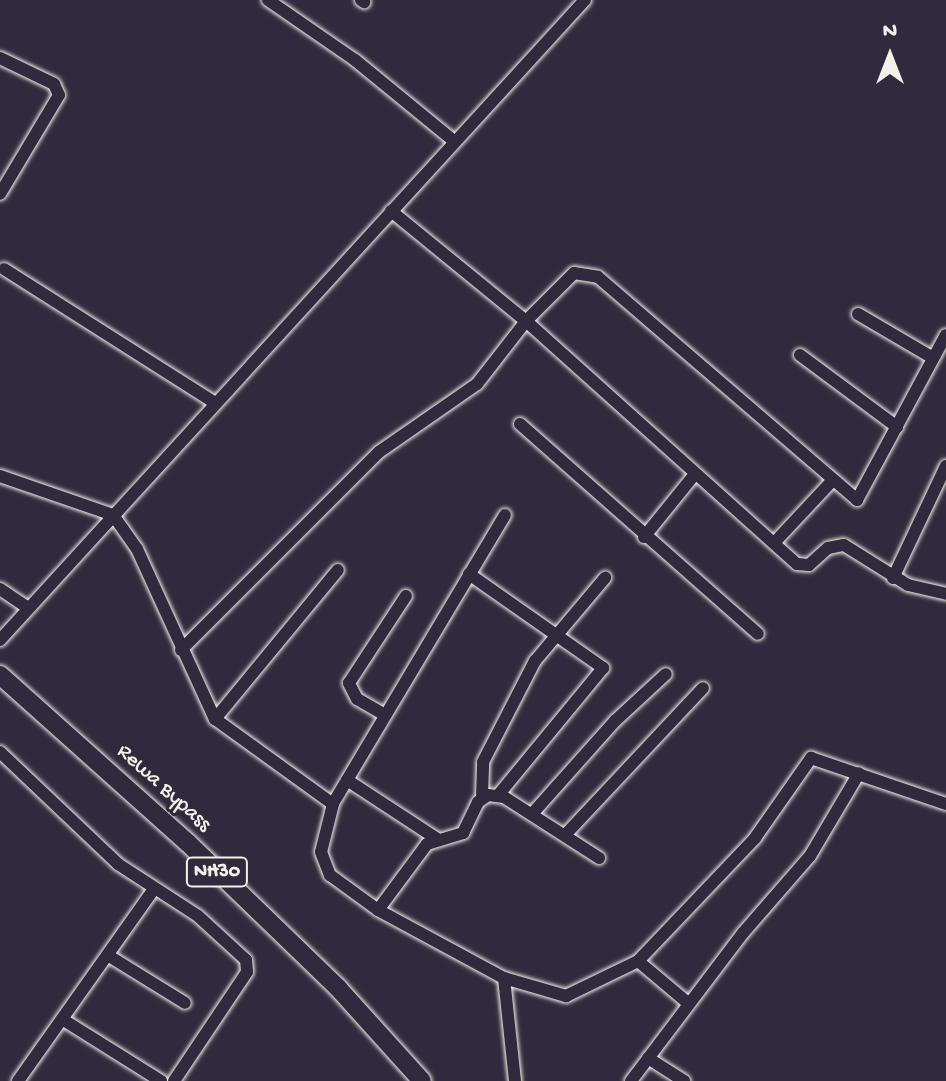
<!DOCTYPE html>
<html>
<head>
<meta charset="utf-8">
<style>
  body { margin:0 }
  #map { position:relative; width:946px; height:1081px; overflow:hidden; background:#2f2a3d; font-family:"Gochi Hand",sans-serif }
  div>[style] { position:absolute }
  .roads { filter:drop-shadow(0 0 2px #f4f1e8) drop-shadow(0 0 2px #f4f1e8) }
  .minor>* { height:12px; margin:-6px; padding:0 6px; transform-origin:6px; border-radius:6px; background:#2f2a3d }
  .highway>* { height:18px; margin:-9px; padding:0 9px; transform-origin:9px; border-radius:9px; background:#2f2a3d }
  span { translate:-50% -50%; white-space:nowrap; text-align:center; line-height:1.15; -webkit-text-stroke:6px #2f2a3d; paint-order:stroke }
  .shield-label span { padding:2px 6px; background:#2f2a3d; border:2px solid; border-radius:6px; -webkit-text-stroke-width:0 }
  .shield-label { font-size:20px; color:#f4f1e8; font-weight:700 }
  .street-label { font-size:22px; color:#f4f1e8 }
  .north { position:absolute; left:850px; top:16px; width:80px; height:80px; -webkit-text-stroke:6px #2f2a3d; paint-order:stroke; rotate:0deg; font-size:22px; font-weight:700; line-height:32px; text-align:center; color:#f4f1e8 }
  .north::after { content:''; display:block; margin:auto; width:28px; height:36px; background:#f4f1e8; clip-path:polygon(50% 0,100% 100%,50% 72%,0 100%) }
</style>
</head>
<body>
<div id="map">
  <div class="roads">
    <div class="minor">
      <div style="left:268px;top:0;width:106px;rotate:34.6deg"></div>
      <div style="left:355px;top:60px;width:128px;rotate:39.3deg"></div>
      <div style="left:361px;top:0;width:4px;rotate:34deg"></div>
      <div style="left:0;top:58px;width:60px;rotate:25.7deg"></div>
      <div style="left:54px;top:84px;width:12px;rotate:66deg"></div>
      <div style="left:59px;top:95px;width:115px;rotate:120.8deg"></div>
      <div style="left:391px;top:211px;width:174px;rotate:39.2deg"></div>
      <div style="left:526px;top:321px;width:364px;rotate:41.9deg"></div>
      <div style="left:797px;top:564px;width:12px;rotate:5deg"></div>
      <div style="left:809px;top:565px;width:25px;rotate:-42deg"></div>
      <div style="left:828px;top:548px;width:16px;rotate:-11deg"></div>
      <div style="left:844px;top:545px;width:75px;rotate:32deg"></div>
      <div style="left:908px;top:585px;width:39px;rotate:13deg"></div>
      <div style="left:4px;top:269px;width:250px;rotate:32.4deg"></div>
      <div style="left:858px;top:314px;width:87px;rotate:30.4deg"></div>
      <div style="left:800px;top:355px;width:121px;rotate:36.6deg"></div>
      <div style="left:520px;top:424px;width:317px;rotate:41.4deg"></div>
      <div style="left:0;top:476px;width:120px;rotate:19deg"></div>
      <div style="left:113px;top:515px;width:42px;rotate:54.8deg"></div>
      <div style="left:137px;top:549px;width:187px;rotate:65.4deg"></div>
      <div style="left:215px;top:719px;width:145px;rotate:35.8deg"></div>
      <div style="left:505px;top:515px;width:336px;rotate:120.8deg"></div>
      <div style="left:333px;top:804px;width:49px;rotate:104deg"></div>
      <div style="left:321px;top:852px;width:25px;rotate:69deg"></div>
      <div style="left:330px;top:875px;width:59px;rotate:36.1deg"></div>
      <div style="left:378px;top:910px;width:143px;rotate:28.4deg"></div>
      <div style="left:504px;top:978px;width:104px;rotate:83.9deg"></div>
      <div style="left:644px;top:537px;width:81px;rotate:-51deg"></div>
      <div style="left:774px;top:543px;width:85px;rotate:-46.9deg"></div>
      <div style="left:469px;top:574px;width:164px;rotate:35deg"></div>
      <div style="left:603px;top:668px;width:163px;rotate:129.5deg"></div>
      <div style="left:893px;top:578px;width:124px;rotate:-64.7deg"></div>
      <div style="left:0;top:589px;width:34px;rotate:34deg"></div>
      <div style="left:0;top:640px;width:867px;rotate:-47.57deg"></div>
      <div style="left:181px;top:650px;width:280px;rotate:-45deg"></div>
      <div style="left:379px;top:452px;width:119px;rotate:-34.8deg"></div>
      <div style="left:477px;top:384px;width:80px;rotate:-52.1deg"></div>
      <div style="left:526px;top:321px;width:68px;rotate:-45deg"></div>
      <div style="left:574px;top:273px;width:24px;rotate:9deg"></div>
      <div style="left:598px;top:277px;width:342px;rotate:40.7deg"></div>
      <div style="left:857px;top:500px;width:187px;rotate:-61.7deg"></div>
      <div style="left:385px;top:715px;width:32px;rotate:-150deg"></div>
      <div style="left:357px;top:699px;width:18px;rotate:-117deg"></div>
      <div style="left:349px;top:683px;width:104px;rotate:-56.8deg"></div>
      <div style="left:215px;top:719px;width:193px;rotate:-50.5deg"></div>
      <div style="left:0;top:752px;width:163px;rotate:43.5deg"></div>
      <div style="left:118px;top:864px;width:95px;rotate:33deg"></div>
      <div style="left:198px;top:916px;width:65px;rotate:42.5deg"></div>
      <div style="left:246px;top:960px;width:12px;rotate:85deg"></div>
      <div style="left:247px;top:972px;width:131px;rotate:123.8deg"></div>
      <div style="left:347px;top:780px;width:108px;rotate:33.2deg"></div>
      <div style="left:482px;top:796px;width:34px;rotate:-88deg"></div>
      <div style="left:483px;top:762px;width:114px;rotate:-62.8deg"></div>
      <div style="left:535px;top:661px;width:109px;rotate:-49.9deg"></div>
      <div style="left:532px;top:814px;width:125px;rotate:-48.3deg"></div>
      <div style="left:615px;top:721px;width:69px;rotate:-42.7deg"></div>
      <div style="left:566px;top:834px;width:200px;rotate:-46.8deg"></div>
      <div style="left:378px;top:910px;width:82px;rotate:-53.4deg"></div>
      <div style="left:427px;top:844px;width:38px;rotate:-17deg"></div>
      <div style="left:463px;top:833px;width:34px;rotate:-64deg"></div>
      <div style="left:478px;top:802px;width:12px;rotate:-35deg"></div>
      <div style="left:488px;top:795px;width:16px;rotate:7deg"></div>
      <div style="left:504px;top:797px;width:113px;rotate:32.7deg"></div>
      <div style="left:109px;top:956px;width:89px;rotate:31.7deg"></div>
      <div style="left:638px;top:961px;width:65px;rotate:40deg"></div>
      <div style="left:504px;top:978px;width:65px;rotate:16.2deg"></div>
      <div style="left:566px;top:996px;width:80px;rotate:-25.9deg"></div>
      <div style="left:638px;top:961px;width:170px;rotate:-46.4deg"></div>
      <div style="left:755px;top:838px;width:98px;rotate:-55deg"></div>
      <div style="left:811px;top:758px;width:143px;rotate:18.8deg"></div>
      <div style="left:62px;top:1019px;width:117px;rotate:32.1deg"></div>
      <div style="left:648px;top:1058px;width:43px;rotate:32.6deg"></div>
      <div style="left:18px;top:1081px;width:234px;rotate:-54.7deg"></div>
      <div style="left:631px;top:1081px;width:186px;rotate:-52.9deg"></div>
      <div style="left:743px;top:933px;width:102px;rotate:-49deg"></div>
      <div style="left:810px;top:856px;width:96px;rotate:-59.4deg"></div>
    </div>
    <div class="highway">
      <div style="left:0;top:675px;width:252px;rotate:41.8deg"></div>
      <div style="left:188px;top:843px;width:209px;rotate:44deg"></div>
      <div style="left:338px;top:988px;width:125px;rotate:47.9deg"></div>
    </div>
  </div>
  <div class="shield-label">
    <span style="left:217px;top:872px">NH30</span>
  </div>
  <div class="street-label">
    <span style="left:163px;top:789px;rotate:42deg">Rewa Bypass</span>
  </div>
  <div class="north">N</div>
</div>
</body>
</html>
